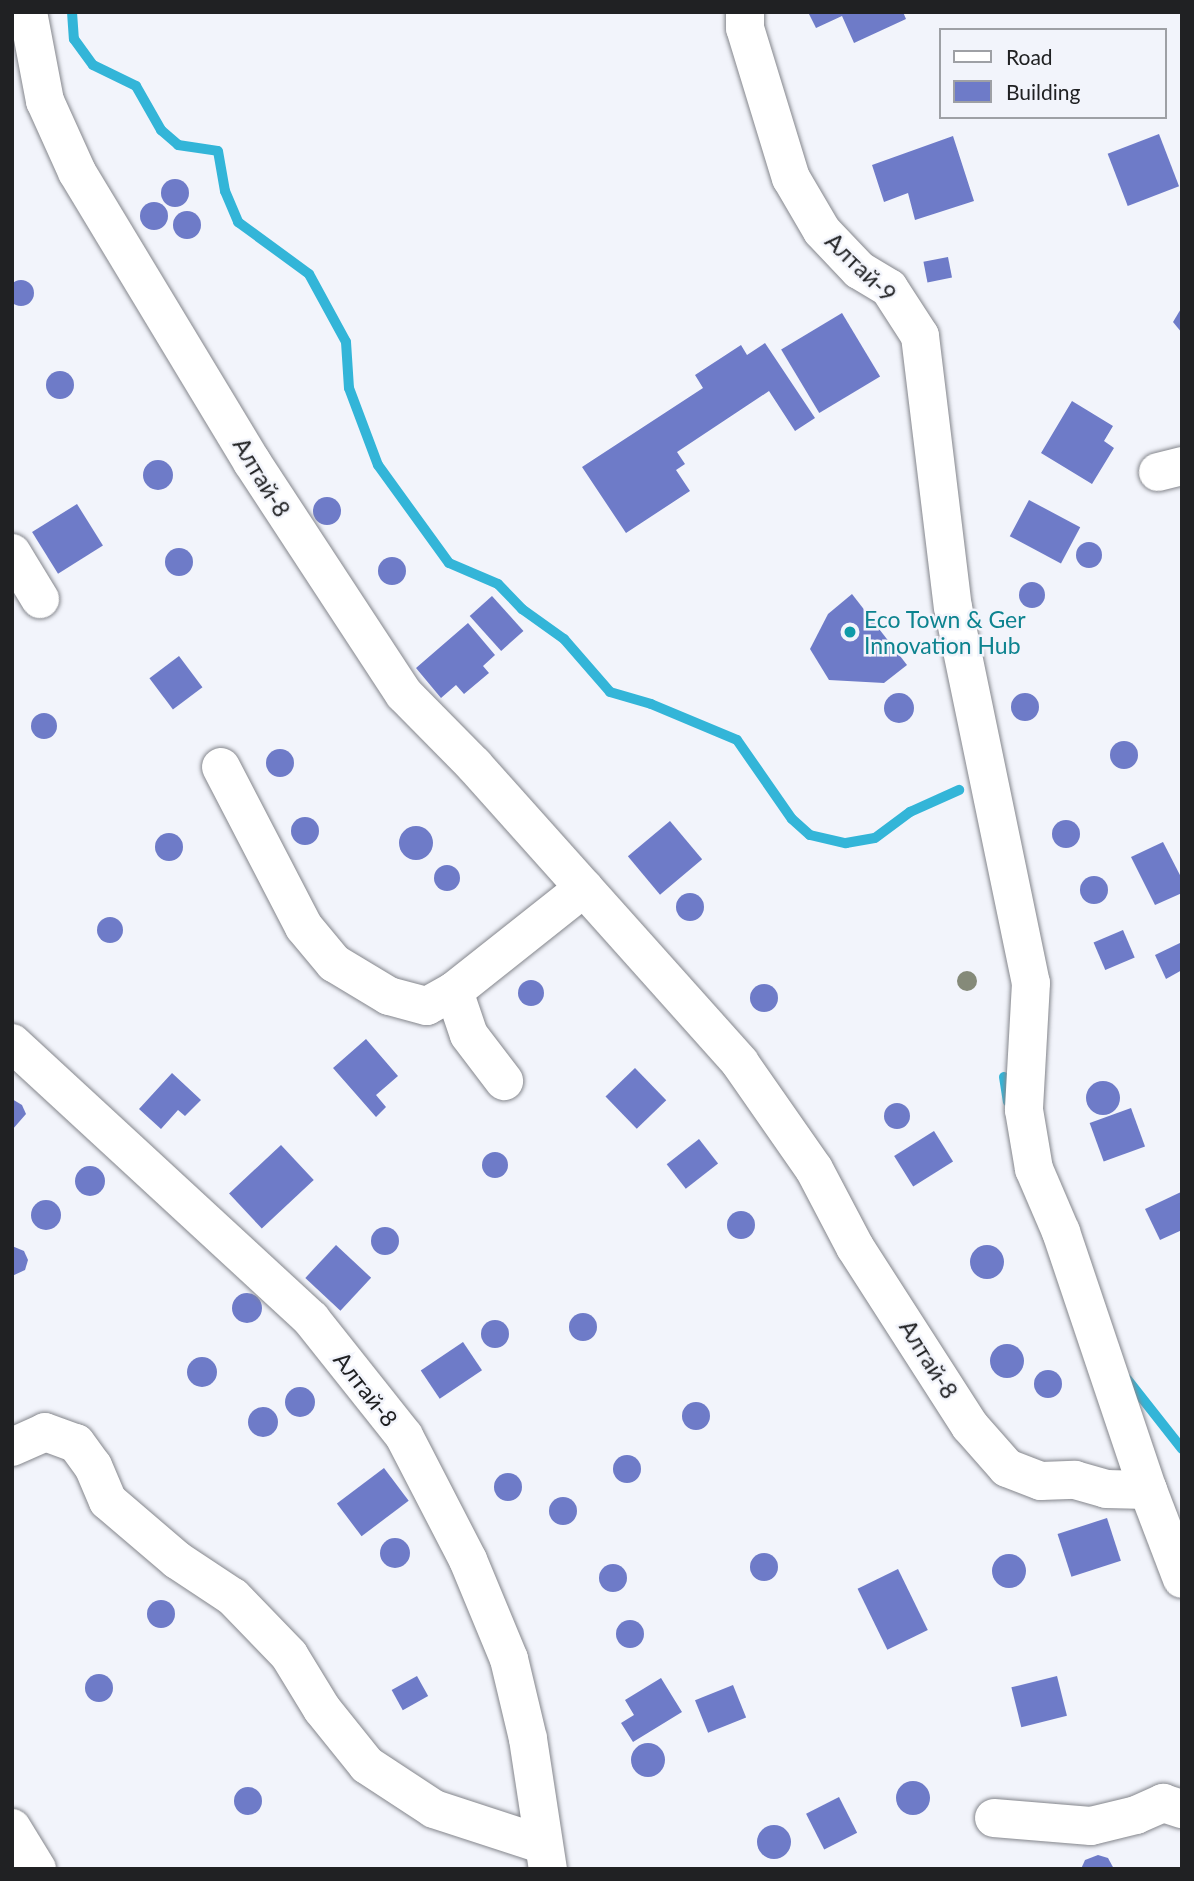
<!DOCTYPE html>
<html>
<head>
<meta charset="utf-8">
<style>
  body { margin:0 }
  #map { position:relative; width:1194px; height:1881px; overflow:hidden; background:#f2f4fb; font-family:Lato,sans-serif }
  div>[style] { position:absolute }
  .stream>* { height:10px; margin:-5px; padding:0 5px; transform-origin:5px; border-radius:5px; background:#33b5d8 }
  .building>* { inset:0; background:#6e7bc8; transform-origin:0 0 }
  .round { border-radius:50% }
  .roads { filter:drop-shadow(0 0 2px #84868c) drop-shadow(0 0 2px #84868c) }
  .street>* { height:38px; margin:-19px; padding:0 19px; transform-origin:19px; border-radius:19px; background:#fff }
  .trees>* { width:20px; height:20px; margin:-10px; border-radius:50%; background:#858a79 }
  .dots>* { width:19px; height:19px; translate:-50% -50%; box-sizing:border-box; border:4px solid #f2f4fb; border-radius:50% }
  span { translate:-50% -50%; white-space:nowrap; text-align:center; line-height:1.15; -webkit-text-stroke:5px #f2f4fb; paint-order:stroke }
  .street-label { font-size:23px; color:#202123 }
  .culture-label { font-size:23px; color:#0d838f }
  .left { translate:0 -50%; text-align:left }
  .frame { position:absolute; inset:0; border:14px solid #202123; pointer-events:none }
  .legend { position:absolute; left:939px; top:28px; width:228px; height:91px; box-sizing:border-box; background:#f2f4fb; border:2px solid #9ea0a5; margin:0; padding:9px 12px; list-style:none; font-size:21px; color:#202123 }
  .legend li { display:flex; align-items:center; gap:14px; height:35px }
  .legend b { width:35px; border:2px solid #9ea0a5 }
</style>
</head>
<body>
<div id="map">
  <div class="stream">
    <div style="left:72px;top:12px;width:27px;rotate:86deg"></div>
    <div style="left:74px;top:39px;width:32px;rotate:54deg"></div>
    <div style="left:93px;top:65px;width:48px;rotate:26deg"></div>
    <div style="left:136px;top:86px;width:51px;rotate:60.4deg"></div>
    <div style="left:161px;top:130px;width:23px;rotate:41deg"></div>
    <div style="left:178px;top:145px;width:40px;rotate:8.5deg"></div>
    <div style="left:218px;top:151px;width:41px;rotate:80.1deg"></div>
    <div style="left:225px;top:191px;width:34px;rotate:67deg"></div>
    <div style="left:238px;top:222px;width:88px;rotate:36.2deg"></div>
    <div style="left:309px;top:274px;width:77px;rotate:61.4deg"></div>
    <div style="left:346px;top:342px;width:46px;rotate:86.3deg"></div>
    <div style="left:349px;top:388px;width:82px;rotate:69.4deg"></div>
    <div style="left:378px;top:465px;width:121px;rotate:54.1deg"></div>
    <div style="left:449px;top:563px;width:53px;rotate:23.2deg"></div>
    <div style="left:498px;top:584px;width:35px;rotate:46deg"></div>
    <div style="left:522px;top:609px;width:52px;rotate:35.5deg"></div>
    <div style="left:564px;top:639px;width:70px;rotate:49deg"></div>
    <div style="left:610px;top:692px;width:43px;rotate:16.3deg"></div>
    <div style="left:651px;top:704px;width:93px;rotate:22.7deg"></div>
    <div style="left:737px;top:740px;width:96px;rotate:55.2deg"></div>
    <div style="left:792px;top:819px;width:24px;rotate:42deg"></div>
    <div style="left:810px;top:835px;width:37px;rotate:13deg"></div>
    <div style="left:846px;top:843px;width:29px;rotate:-10deg"></div>
    <div style="left:875px;top:838px;width:44px;rotate:-36.6deg"></div>
    <div style="left:910px;top:812px;width:54px;rotate:-24.2deg"></div>
    <div style="left:1004px;top:1077px;width:25px;rotate:81deg"></div>
    <div style="left:1127px;top:1379px;width:89px;rotate:51.8deg"></div>
  </div>
  <div class="building">
    <div style="clip-path:polygon(808px 12px,903px 12px,906px 19px,854px 43px,842px 16px,816px 28px)"></div>
    <div style="left:1159px;top:134px;width:56px;height:55px;rotate:69deg"></div>
    <div style="clip-path:polygon(953px 136px,974px 201px,915px 220px,908px 193px,884px 202px,872px 165px)"></div>
    <div class="round" style="left:161px;top:179px;width:28px;height:28px"></div>
    <div class="round" style="left:140px;top:202px;width:28px;height:28px"></div>
    <div class="round" style="left:173px;top:211px;width:28px;height:28px"></div>
    <div style="left:948px;top:257px;width:21px;height:25px;rotate:79deg"></div>
    <div class="round" style="left:8px;top:280px;width:26px;height:26px"></div>
    <div style="clip-path:polygon(1182px 307px,1182px 333px,1173px 322px)"></div>
    <div style="left:842px;top:313px;width:74px;height:71px;rotate:59deg"></div>
    <div style="clip-path:polygon(765px 343px,815px 418px,795px 431px,769px 391px,677px 452px,685px 464px,676px 470px,690px 491px,626px 533px,582px 467px,703px 388px,695px 375px,741px 345px,747px 355px)"></div>
    <div class="round" style="left:46px;top:371px;width:28px;height:28px"></div>
    <div style="clip-path:polygon(1072px 401px,1113px 426px,1104px 441px,1114px 448px,1092px 484px,1041px 453px)"></div>
    <div class="round" style="left:143px;top:460px;width:30px;height:30px"></div>
    <div class="round" style="left:313px;top:497px;width:28px;height:28px"></div>
    <div style="left:1029px;top:500px;width:58px;height:41px;rotate:28deg"></div>
    <div style="left:77px;top:504px;width:49px;height:53px;rotate:58deg"></div>
    <div class="round" style="left:1076px;top:542px;width:26px;height:26px"></div>
    <div class="round" style="left:165px;top:548px;width:28px;height:28px"></div>
    <div class="round" style="left:378px;top:557px;width:28px;height:28px"></div>
    <div class="round" style="left:1019px;top:582px;width:26px;height:26px"></div>
    <div style="clip-path:polygon(852px 594px,907px 665px,884px 683px,829px 680px,810px 649px,828px 614px)"></div>
    <div style="left:492px;top:596px;width:47px;height:30px;rotate:48deg"></div>
    <div style="clip-path:polygon(468px 623px,495px 655px,483px 666px,489px 673px,464px 694px,456px 685px,441px 698px,416px 668px)"></div>
    <div style="left:179px;top:656px;width:39px;height:37px;rotate:53deg"></div>
    <div class="round" style="left:1011px;top:693px;width:28px;height:28px"></div>
    <div class="round" style="left:884px;top:693px;width:30px;height:30px"></div>
    <div class="round" style="left:31px;top:713px;width:26px;height:26px"></div>
    <div class="round" style="left:1110px;top:741px;width:28px;height:28px"></div>
    <div class="round" style="left:266px;top:749px;width:28px;height:28px"></div>
    <div class="round" style="left:291px;top:817px;width:28px;height:28px"></div>
    <div class="round" style="left:1052px;top:820px;width:28px;height:28px"></div>
    <div style="left:670px;top:821px;width:50px;height:55px;rotate:50deg"></div>
    <div class="round" style="left:399px;top:826px;width:34px;height:34px"></div>
    <div class="round" style="left:155px;top:833px;width:28px;height:28px"></div>
    <div style="clip-path:polygon(1163px 842px,1182px 879px,1182px 893px,1155px 905px,1131px 857px)"></div>
    <div class="round" style="left:434px;top:865px;width:26px;height:26px"></div>
    <div class="round" style="left:1080px;top:876px;width:28px;height:28px"></div>
    <div class="round" style="left:676px;top:893px;width:28px;height:28px"></div>
    <div class="round" style="left:97px;top:917px;width:26px;height:26px"></div>
    <div style="left:1123px;top:930px;width:30px;height:32px;rotate:67deg"></div>
    <div style="clip-path:polygon(1182px 942px,1182px 970px,1166px 979px,1155px 955px)"></div>
    <div class="round" style="left:518px;top:980px;width:26px;height:26px"></div>
    <div class="round" style="left:750px;top:984px;width:28px;height:28px"></div>
    <div style="clip-path:polygon(366px 1039px,398px 1076px,376px 1095px,386px 1107px,376px 1117px,333px 1068px)"></div>
    <div style="left:635px;top:1068px;width:45px;height:41px;rotate:46deg"></div>
    <div style="clip-path:polygon(172px 1073px,201px 1100px,185px 1116px,178px 1110px,161px 1129px,139px 1109px)"></div>
    <div class="round" style="left:1086px;top:1081px;width:34px;height:34px"></div>
    <div style="clip-path:polygon(12px 1099px,22px 1105px,26px 1114px,12px 1130px)"></div>
    <div class="round" style="left:884px;top:1103px;width:26px;height:26px"></div>
    <div style="left:1131px;top:1108px;width:41px;height:44px;rotate:70deg"></div>
    <div style="left:934px;top:1131px;width:36px;height:47px;rotate:58deg"></div>
    <div style="left:699px;top:1139px;width:31px;height:41px;rotate:52deg"></div>
    <div style="left:281px;top:1145px;width:48px;height:71px;rotate:47deg"></div>
    <div class="round" style="left:482px;top:1152px;width:26px;height:26px"></div>
    <div class="round" style="left:75px;top:1166px;width:30px;height:30px"></div>
    <div style="clip-path:polygon(1181px 1192px,1182px 1230px,1160px 1240px,1145px 1209px)"></div>
    <div class="round" style="left:31px;top:1200px;width:30px;height:30px"></div>
    <div class="round" style="left:727px;top:1211px;width:28px;height:28px"></div>
    <div class="round" style="left:371px;top:1227px;width:28px;height:28px"></div>
    <div class="round" style="left:970px;top:1245px;width:34px;height:34px"></div>
    <div style="left:336px;top:1245px;width:48px;height:45px;rotate:43deg"></div>
    <div style="clip-path:polygon(12px 1246px,24px 1251px,28px 1260px,25px 1270px,12px 1276px)"></div>
    <div class="round" style="left:232px;top:1293px;width:30px;height:30px"></div>
    <div class="round" style="left:569px;top:1313px;width:28px;height:28px"></div>
    <div class="round" style="left:481px;top:1320px;width:28px;height:28px"></div>
    <div style="left:463px;top:1342px;width:34px;height:51px;rotate:56deg"></div>
    <div class="round" style="left:990px;top:1344px;width:34px;height:34px"></div>
    <div class="round" style="left:187px;top:1357px;width:30px;height:30px"></div>
    <div class="round" style="left:1034px;top:1370px;width:28px;height:28px"></div>
    <div class="round" style="left:285px;top:1387px;width:30px;height:30px"></div>
    <div class="round" style="left:682px;top:1402px;width:28px;height:28px"></div>
    <div class="round" style="left:248px;top:1407px;width:30px;height:30px"></div>
    <div class="round" style="left:613px;top:1455px;width:28px;height:28px"></div>
    <div style="left:384px;top:1468px;width:41px;height:59px;rotate:53deg"></div>
    <div class="round" style="left:494px;top:1473px;width:28px;height:28px"></div>
    <div class="round" style="left:549px;top:1497px;width:28px;height:28px"></div>
    <div style="left:1107px;top:1518px;width:45px;height:52px;rotate:72deg"></div>
    <div class="round" style="left:380px;top:1538px;width:30px;height:30px"></div>
    <div class="round" style="left:750px;top:1553px;width:28px;height:28px"></div>
    <div class="round" style="left:992px;top:1554px;width:34px;height:34px"></div>
    <div class="round" style="left:599px;top:1564px;width:28px;height:28px"></div>
    <div style="left:898px;top:1569px;width:68px;height:45px;rotate:64deg"></div>
    <div class="round" style="left:147px;top:1600px;width:28px;height:28px"></div>
    <div class="round" style="left:616px;top:1620px;width:28px;height:28px"></div>
    <div class="round" style="left:85px;top:1674px;width:28px;height:28px"></div>
    <div style="left:417px;top:1676px;width:23px;height:29px;rotate:61deg"></div>
    <div style="left:1057px;top:1676px;width:41px;height:47px;rotate:76deg"></div>
    <div style="clip-path:polygon(661px 1678px,682px 1712px,633px 1742px,621px 1723px,634px 1715px,625px 1700px)"></div>
    <div style="left:733px;top:1685px;width:35px;height:41px;rotate:68deg"></div>
    <div class="round" style="left:631px;top:1743px;width:34px;height:34px"></div>
    <div class="round" style="left:896px;top:1781px;width:34px;height:34px"></div>
    <div class="round" style="left:234px;top:1787px;width:28px;height:28px"></div>
    <div style="left:839px;top:1797px;width:40px;height:37px;rotate:63deg"></div>
    <div class="round" style="left:757px;top:1825px;width:34px;height:34px"></div>
    <div style="clip-path:polygon(1098px 1855px,1108px 1858px,1114px 1869px,1081px 1869px,1085px 1860px)"></div>
  </div>
  <div class="roads">
    <div class="street">
      <div style="left:28px;top:12px;width:91px;rotate:79.2deg"></div>
      <div style="left:45px;top:101px;width:78px;rotate:65.7deg"></div>
      <div style="left:77px;top:172px;width:339px;rotate:58.9deg"></div>
      <div style="left:252px;top:462px;width:277px;rotate:56.8deg"></div>
      <div style="left:404px;top:694px;width:100px;rotate:45.4deg"></div>
      <div style="left:474px;top:765px;width:399px;rotate:48.2deg"></div>
      <div style="left:740px;top:1063px;width:129px;rotate:55.1deg"></div>
      <div style="left:814px;top:1169px;width:88px;rotate:62.3deg"></div>
      <div style="left:855px;top:1247px;width:213px;rotate:57.3deg"></div>
      <div style="left:970px;top:1426px;width:56px;rotate:48.6deg"></div>
      <div style="left:1007px;top:1468px;width:36px;rotate:21deg"></div>
      <div style="left:1041px;top:1481px;width:34px;rotate:-2deg"></div>
      <div style="left:1075px;top:1480px;width:32px;rotate:16deg"></div>
      <div style="left:1106px;top:1489px;width:42px;rotate:1.4deg"></div>
      <div style="left:1148px;top:1490px;width:95px;rotate:69.1deg"></div>
      <div style="left:745px;top:12px;width:16px;rotate:90deg"></div>
      <div style="left:745px;top:28px;width:157px;rotate:73deg"></div>
      <div style="left:791px;top:178px;width:61px;rotate:59.7deg"></div>
      <div style="left:822px;top:231px;width:54px;rotate:46.5deg"></div>
      <div style="left:859px;top:270px;width:35px;rotate:31deg"></div>
      <div style="left:889px;top:288px;width:57px;rotate:57.1deg"></div>
      <div style="left:920px;top:336px;width:273px;rotate:83.1deg"></div>
      <div style="left:953px;top:607px;width:384px;rotate:78.3deg"></div>
      <div style="left:1031px;top:983px;width:127px;rotate:93.2deg"></div>
      <div style="left:1024px;top:1110px;width:60px;rotate:80.4deg"></div>
      <div style="left:1034px;top:1169px;width:69px;rotate:66.8deg"></div>
      <div style="left:1061px;top:1232px;width:272px;rotate:71.4deg"></div>
      <div style="left:1158px;top:472px;width:25px;rotate:-14deg"></div>
      <div style="left:12px;top:553px;width:54px;rotate:58.7deg"></div>
      <div style="left:221px;top:767px;width:180px;rotate:62.6deg"></div>
      <div style="left:304px;top:927px;width:47px;rotate:50.2deg"></div>
      <div style="left:334px;top:963px;width:64px;rotate:31deg"></div>
      <div style="left:389px;top:996px;width:39px;rotate:15deg"></div>
      <div style="left:427px;top:1006px;width:31px;rotate:-29deg"></div>
      <div style="left:454px;top:991px;width:166px;rotate:-38.4deg"></div>
      <div style="left:454px;top:991px;width:46px;rotate:71.2deg"></div>
      <div style="left:469px;top:1035px;width:58px;rotate:52.7deg"></div>
      <div style="left:12px;top:1043px;width:407px;rotate:42.7deg"></div>
      <div style="left:311px;top:1319px;width:149px;rotate:51.5deg"></div>
      <div style="left:404px;top:1436px;width:140px;rotate:62.7deg"></div>
      <div style="left:468px;top:1560px;width:107px;rotate:67.5deg"></div>
      <div style="left:509px;top:1659px;width:82px;rotate:76.6deg"></div>
      <div style="left:528px;top:1739px;width:132px;rotate:81.3deg"></div>
      <div style="left:12px;top:1447px;width:36px;rotate:-24deg"></div>
      <div style="left:45px;top:1432px;width:33px;rotate:20deg"></div>
      <div style="left:76px;top:1443px;width:29px;rotate:54deg"></div>
      <div style="left:93px;top:1466px;width:38px;rotate:67deg"></div>
      <div style="left:108px;top:1501px;width:91px;rotate:40.5deg"></div>
      <div style="left:177px;top:1560px;width:67px;rotate:33.5deg"></div>
      <div style="left:233px;top:1597px;width:81px;rotate:46deg"></div>
      <div style="left:289px;top:1655px;width:63px;rotate:58.6deg"></div>
      <div style="left:322px;top:1709px;width:72px;rotate:51.2deg"></div>
      <div style="left:367px;top:1765px;width:80px;rotate:33.3deg"></div>
      <div style="left:434px;top:1809px;width:113px;rotate:18.1deg"></div>
      <div style="left:994px;top:1818px;width:97px;rotate:4.7deg"></div>
      <div style="left:1091px;top:1826px;width:46px;rotate:-13.7deg"></div>
      <div style="left:1136px;top:1815px;width:30px;rotate:-24deg"></div>
      <div style="left:1163px;top:1803px;width:20px;rotate:18deg"></div>
      <div style="left:12px;top:1828px;width:48px;rotate:58.6deg"></div>
    </div>
  </div>
  <div class="trees">
    <div style="left:967px;top:981px"></div>
  </div>
  <div class="dots">
    <div style="left:850px;top:632px;background:#0f9aa8"></div>
  </div>
  <div class="street-label">
    <span style="left:861px;top:267px;rotate:44deg">Алтай-9</span>
    <span style="left:262px;top:477px;rotate:59deg">Алтай-8</span>
    <span style="left:929px;top:1359px;rotate:58deg">Алтай-8</span>
    <span style="left:366px;top:1389px;rotate:52deg">Алтай-8</span>
  </div>
  <div class="culture-label">
    <span class="left" style="left:864px;top:632px">Eco Town &amp; Ger<br>Innovation Hub</span>
  </div>
  <div class="frame"></div>
  <ul class="legend">
  <li><b style="height:9px;background:#fff"></b>Road</li>
  <li><b style="height:19px;background:#6e7bc8"></b>Building</li>
  </ul>
</div>
</body>
</html>
